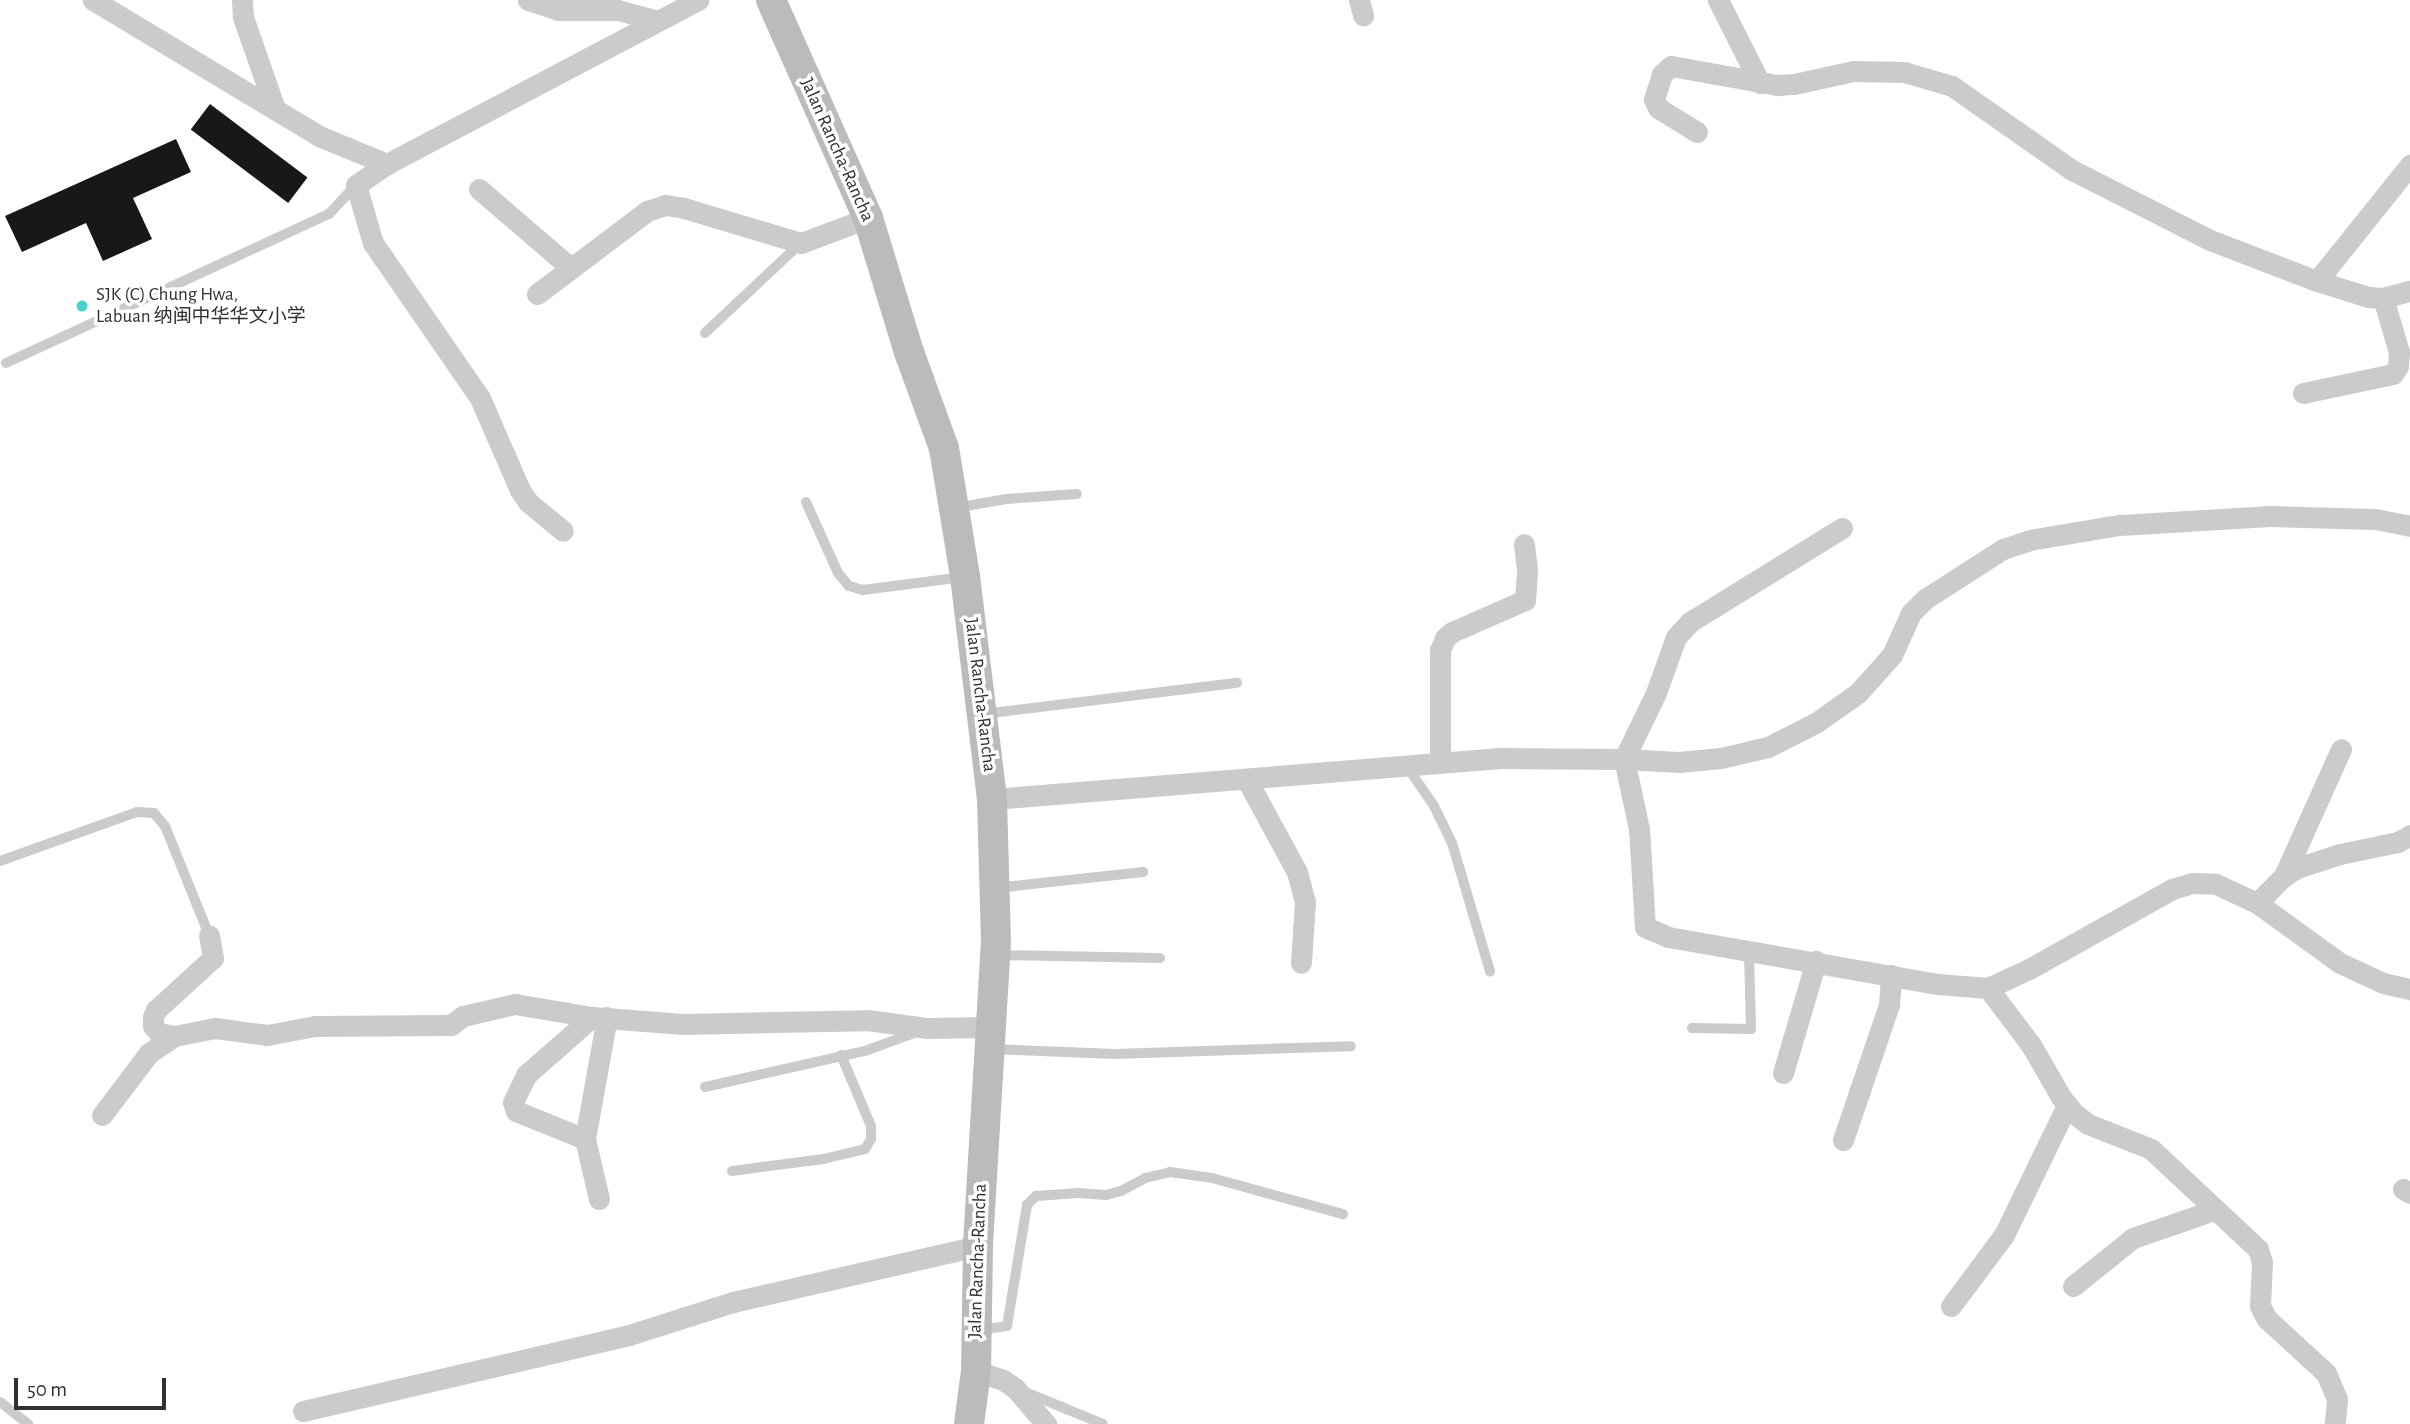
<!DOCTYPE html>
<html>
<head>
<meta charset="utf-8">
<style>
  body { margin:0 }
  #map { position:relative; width:2410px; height:1424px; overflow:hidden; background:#fff; font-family:"Alegreya Sans","Noto Sans SC",sans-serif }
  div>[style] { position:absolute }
  .building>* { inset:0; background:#181818; transform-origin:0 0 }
  .service>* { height:10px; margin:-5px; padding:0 5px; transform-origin:5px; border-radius:5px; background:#cbcbcb }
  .minor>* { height:21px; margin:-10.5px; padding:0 10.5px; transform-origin:10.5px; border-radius:10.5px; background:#cbcbcb }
  .secondary>* { height:30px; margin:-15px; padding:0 15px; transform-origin:15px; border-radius:15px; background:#bbb }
  .dots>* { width:19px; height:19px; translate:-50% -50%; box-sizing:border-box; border:4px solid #fff; border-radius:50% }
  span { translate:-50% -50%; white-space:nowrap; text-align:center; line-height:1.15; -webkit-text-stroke:7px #fff; paint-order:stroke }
  .street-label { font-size:19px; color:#313131 }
  .poi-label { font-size:19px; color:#313131 }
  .left { translate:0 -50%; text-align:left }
  .scale { position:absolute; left:14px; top:1378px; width:152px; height:32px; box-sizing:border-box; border:4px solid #313131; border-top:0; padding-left:9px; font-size:21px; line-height:24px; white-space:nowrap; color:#313131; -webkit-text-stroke:5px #fff; paint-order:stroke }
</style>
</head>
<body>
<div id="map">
  <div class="building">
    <div style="left:210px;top:104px;width:122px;height:32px;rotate:37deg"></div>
    <div style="clip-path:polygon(176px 139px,191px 172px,133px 198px,152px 239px,103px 261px,86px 223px,22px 252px,5px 216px)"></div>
  </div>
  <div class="service">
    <div style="left:705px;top:333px;width:132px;rotate:-43.2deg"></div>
    <div style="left:6px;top:363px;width:356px;rotate:-24.8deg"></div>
    <div style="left:329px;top:214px;width:40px;rotate:-47deg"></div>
    <div style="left:806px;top:502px;width:78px;rotate:65.7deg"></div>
    <div style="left:838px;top:573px;width:17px;rotate:50deg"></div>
    <div style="left:849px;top:586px;width:15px;rotate:16deg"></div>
    <div style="left:863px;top:590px;width:101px;rotate:-7.4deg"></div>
    <div style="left:955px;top:508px;width:52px;rotate:-10deg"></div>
    <div style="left:1006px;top:499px;width:71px;rotate:-4deg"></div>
    <div style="left:983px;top:714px;width:256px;rotate:-7deg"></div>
    <div style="left:1406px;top:765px;width:50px;rotate:55.7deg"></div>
    <div style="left:1434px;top:806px;width:41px;rotate:64.1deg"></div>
    <div style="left:1452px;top:843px;width:134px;rotate:73.5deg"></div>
    <div style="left:0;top:861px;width:145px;rotate:-19.7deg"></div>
    <div style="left:137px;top:812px;width:17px;rotate:3deg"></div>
    <div style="left:154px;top:813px;width:17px;rotate:50deg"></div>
    <div style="left:165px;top:826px;width:118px;rotate:68deg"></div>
    <div style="left:996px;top:888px;width:148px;rotate:-6.2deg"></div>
    <div style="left:998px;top:955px;width:162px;rotate:1.1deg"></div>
    <div style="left:1692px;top:1028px;width:59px;rotate:1deg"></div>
    <div style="left:1751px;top:1029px;width:79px;rotate:-91.5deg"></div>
    <div style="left:990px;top:1049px;width:125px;rotate:2.3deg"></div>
    <div style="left:1115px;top:1054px;width:236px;rotate:-1.9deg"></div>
    <div style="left:705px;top:1087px;width:164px;rotate:-12.7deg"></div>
    <div style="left:865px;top:1051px;width:55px;rotate:-20.1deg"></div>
    <div style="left:732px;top:1171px;width:92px;rotate:-7.5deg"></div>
    <div style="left:823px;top:1159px;width:43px;rotate:-13.4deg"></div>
    <div style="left:865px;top:1149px;width:12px;rotate:-59deg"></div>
    <div style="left:871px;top:1139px;width:13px;rotate:-90deg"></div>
    <div style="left:871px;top:1126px;width:77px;rotate:-112.9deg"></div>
    <div style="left:979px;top:1330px;width:28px;rotate:-8deg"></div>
    <div style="left:1007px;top:1326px;width:123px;rotate:-80.6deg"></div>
    <div style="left:1027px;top:1205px;width:13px;rotate:-45deg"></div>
    <div style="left:1036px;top:1196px;width:42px;rotate:-4.1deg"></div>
    <div style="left:1078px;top:1193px;width:28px;rotate:4deg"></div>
    <div style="left:1106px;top:1195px;width:16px;rotate:-15deg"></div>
    <div style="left:1121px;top:1191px;width:27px;rotate:-28deg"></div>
    <div style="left:1145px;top:1178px;width:26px;rotate:-13deg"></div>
    <div style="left:1170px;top:1172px;width:42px;rotate:8.1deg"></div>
    <div style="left:1212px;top:1178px;width:136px;rotate:15.4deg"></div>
    <div style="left:1025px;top:1392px;width:84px;rotate:22.3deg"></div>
    <div style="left:0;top:1402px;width:36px;rotate:38deg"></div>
  </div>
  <div class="minor">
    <div style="left:93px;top:0;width:264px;rotate:31deg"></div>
    <div style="left:319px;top:136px;width:74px;rotate:22.4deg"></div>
    <div style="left:387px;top:164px;width:352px;rotate:-27.8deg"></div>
    <div style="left:242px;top:0;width:17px;rotate:87deg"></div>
    <div style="left:243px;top:17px;width:97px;rotate:70.8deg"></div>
    <div style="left:528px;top:0;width:32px;rotate:18deg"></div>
    <div style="left:558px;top:10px;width:60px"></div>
    <div style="left:618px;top:10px;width:41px;rotate:15.4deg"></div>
    <div style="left:1359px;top:0;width:16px;rotate:75deg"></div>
    <div style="left:1718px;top:0;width:93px;rotate:63.2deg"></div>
    <div style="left:1697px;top:132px;width:46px;rotate:-148.4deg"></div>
    <div style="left:1658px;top:108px;width:10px;rotate:-114deg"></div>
    <div style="left:1654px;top:99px;width:26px;rotate:-72deg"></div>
    <div style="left:1662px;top:74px;width:12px;rotate:-42deg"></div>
    <div style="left:1671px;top:66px;width:109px;rotate:10.1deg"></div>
    <div style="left:1778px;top:85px;width:16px;rotate:-4deg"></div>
    <div style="left:1794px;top:84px;width:61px;rotate:-12.2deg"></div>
    <div style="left:1854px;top:71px;width:50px;rotate:1.1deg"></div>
    <div style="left:1904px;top:72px;width:50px;rotate:16.3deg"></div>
    <div style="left:1952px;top:86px;width:146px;rotate:35deg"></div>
    <div style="left:2072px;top:170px;width:155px;rotate:26.9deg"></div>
    <div style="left:2210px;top:240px;width:115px;rotate:21deg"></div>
    <div style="left:2317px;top:281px;width:53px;rotate:17.4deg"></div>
    <div style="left:2368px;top:297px;width:15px;rotate:4deg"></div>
    <div style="left:2383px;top:298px;width:28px;rotate:-15deg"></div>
    <div style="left:387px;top:164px;width:37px;rotate:146deg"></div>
    <div style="left:356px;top:185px;width:60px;rotate:73.7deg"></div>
    <div style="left:373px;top:243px;width:188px;rotate:55.4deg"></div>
    <div style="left:480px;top:398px;width:100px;rotate:66.5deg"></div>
    <div style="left:520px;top:490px;width:14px;rotate:56deg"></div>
    <div style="left:528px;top:502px;width:45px;rotate:39.6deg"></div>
    <div style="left:479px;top:189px;width:121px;rotate:40.7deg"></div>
    <div style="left:2317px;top:281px;width:149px;rotate:-51.3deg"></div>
    <div style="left:537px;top:294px;width:138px;rotate:-37deg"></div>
    <div style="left:647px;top:211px;width:19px;rotate:-18deg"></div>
    <div style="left:665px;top:205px;width:19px;rotate:9deg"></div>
    <div style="left:684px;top:208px;width:122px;rotate:16.7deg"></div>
    <div style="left:801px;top:243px;width:72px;rotate:-20.5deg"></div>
    <div style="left:2303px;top:393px;width:92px;rotate:-11.9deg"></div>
    <div style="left:2393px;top:374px;width:9px;rotate:-58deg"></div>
    <div style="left:2398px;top:366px;width:14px;rotate:-86deg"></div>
    <div style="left:2399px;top:352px;width:56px;rotate:-106.5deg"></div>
    <div style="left:1842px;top:528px;width:179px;rotate:148.3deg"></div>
    <div style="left:1690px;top:622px;width:21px;rotate:133deg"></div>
    <div style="left:1676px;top:637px;width:59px;rotate:109.7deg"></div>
    <div style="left:1656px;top:693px;width:73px;rotate:115.9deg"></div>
    <div style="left:1624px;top:759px;width:55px;rotate:3.1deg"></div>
    <div style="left:1679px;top:762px;width:42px;rotate:-5.4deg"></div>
    <div style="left:1721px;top:758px;width:48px;rotate:-13.2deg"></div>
    <div style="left:1768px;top:747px;width:55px;rotate:-27deg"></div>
    <div style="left:1817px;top:722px;width:50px;rotate:-35.3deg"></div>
    <div style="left:1858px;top:693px;width:51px;rotate:-48.2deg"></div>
    <div style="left:1892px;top:655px;width:46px;rotate:-65.7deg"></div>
    <div style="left:1911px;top:613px;width:20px;rotate:-45deg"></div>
    <div style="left:1925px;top:599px;width:93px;rotate:-32.7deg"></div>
    <div style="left:2003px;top:549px;width:28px;rotate:-18deg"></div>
    <div style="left:2030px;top:540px;width:91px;rotate:-9.5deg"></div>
    <div style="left:2120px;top:525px;width:150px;rotate:-3.4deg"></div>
    <div style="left:2270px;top:516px;width:105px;rotate:1.6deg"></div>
    <div style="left:2375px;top:519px;width:36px;rotate:11deg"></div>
    <div style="left:1440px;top:762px;width:112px;rotate:-90deg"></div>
    <div style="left:1440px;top:650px;width:13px;rotate:-67deg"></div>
    <div style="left:1445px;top:638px;width:9px;rotate:-41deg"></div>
    <div style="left:1452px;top:632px;width:80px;rotate:-23.7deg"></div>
    <div style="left:1525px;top:600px;width:31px;rotate:-86deg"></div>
    <div style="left:1527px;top:569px;width:25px;rotate:-97deg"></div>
    <div style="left:1247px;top:780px;width:105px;rotate:61.5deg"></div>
    <div style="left:1297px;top:872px;width:31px;rotate:75deg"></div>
    <div style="left:1305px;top:902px;width:61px;rotate:93.8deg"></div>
    <div style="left:992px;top:799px;width:510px;rotate:-4.61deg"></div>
    <div style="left:1500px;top:758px;width:124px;rotate:0.5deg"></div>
    <div style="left:1624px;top:759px;width:72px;rotate:77.9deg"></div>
    <div style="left:1639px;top:829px;width:98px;rotate:86.5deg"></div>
    <div style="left:1645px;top:927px;width:25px;rotate:23deg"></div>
    <div style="left:1668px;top:937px;width:274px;rotate:9.9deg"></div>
    <div style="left:1938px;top:984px;width:50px;rotate:4.6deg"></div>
    <div style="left:1988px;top:988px;width:45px;rotate:-24.9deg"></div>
    <div style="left:2029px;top:969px;width:164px;rotate:-29.2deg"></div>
    <div style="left:2172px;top:889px;width:22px;rotate:-16deg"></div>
    <div style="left:2193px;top:883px;width:23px;rotate:2deg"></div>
    <div style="left:2216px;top:884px;width:45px;rotate:24.9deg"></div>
    <div style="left:2257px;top:903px;width:102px;rotate:35.9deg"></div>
    <div style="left:2340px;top:963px;width:47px;rotate:24.9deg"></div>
    <div style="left:2383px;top:983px;width:28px;rotate:13deg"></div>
    <div style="left:2284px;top:876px;width:139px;rotate:-65.8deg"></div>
    <div style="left:2257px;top:903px;width:38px;rotate:-45deg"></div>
    <div style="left:2284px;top:876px;width:15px;rotate:-32deg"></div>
    <div style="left:2297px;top:868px;width:45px;rotate:-18deg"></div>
    <div style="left:2340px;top:854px;width:59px;rotate:-11.7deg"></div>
    <div style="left:2398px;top:842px;width:14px;rotate:-30deg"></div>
    <div style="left:1988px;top:988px;width:71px;rotate:53deg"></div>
    <div style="left:2031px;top:1045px;width:60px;rotate:60deg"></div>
    <div style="left:2061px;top:1097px;width:22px;rotate:51deg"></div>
    <div style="left:2075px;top:1114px;width:16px;rotate:38deg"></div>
    <div style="left:2088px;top:1124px;width:68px;rotate:21.6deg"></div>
    <div style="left:2151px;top:1149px;width:146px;rotate:43.1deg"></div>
    <div style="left:2258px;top:1249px;width:14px;rotate:73deg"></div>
    <div style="left:2262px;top:1262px;width:44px;rotate:92.6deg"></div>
    <div style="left:2260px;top:1306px;width:15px;rotate:62deg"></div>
    <div style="left:2267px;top:1319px;width:80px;rotate:42.5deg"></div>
    <div style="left:2326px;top:1373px;width:28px;rotate:67deg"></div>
    <div style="left:2337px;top:1399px;width:25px;rotate:95deg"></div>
    <div style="left:174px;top:1036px;width:15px;rotate:-169deg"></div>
    <div style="left:159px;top:1033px;width:9px;rotate:-131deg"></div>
    <div style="left:153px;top:1026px;width:9px;rotate:-90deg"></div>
    <div style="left:153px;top:1017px;width:8px;rotate:-67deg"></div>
    <div style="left:156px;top:1010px;width:77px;rotate:-42.4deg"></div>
    <div style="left:213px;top:958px;width:23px;rotate:-100deg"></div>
    <div style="left:1783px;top:1073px;width:117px;rotate:-73.6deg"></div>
    <div style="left:102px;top:1115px;width:78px;rotate:-52.8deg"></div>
    <div style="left:149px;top:1053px;width:30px;rotate:-34deg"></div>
    <div style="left:174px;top:1036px;width:42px;rotate:-11deg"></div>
    <div style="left:215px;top:1028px;width:52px;rotate:7.7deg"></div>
    <div style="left:267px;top:1035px;width:49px;rotate:-10.6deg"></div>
    <div style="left:315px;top:1026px;width:136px;rotate:-0.4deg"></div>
    <div style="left:451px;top:1025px;width:15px;rotate:-37deg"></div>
    <div style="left:463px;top:1016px;width:53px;rotate:-13deg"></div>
    <div style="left:515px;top:1004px;width:78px;rotate:9.6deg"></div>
    <div style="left:592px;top:1017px;width:91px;rotate:4.4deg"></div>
    <div style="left:683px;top:1024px;width:184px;rotate:-1.2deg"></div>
    <div style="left:867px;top:1020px;width:61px;rotate:7.6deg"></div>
    <div style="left:927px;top:1028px;width:63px;rotate:-0.9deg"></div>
    <div style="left:585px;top:1139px;width:74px;rotate:-157.9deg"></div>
    <div style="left:516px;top:1111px;width:9px;rotate:-108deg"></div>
    <div style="left:513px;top:1102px;width:30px;rotate:-64deg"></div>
    <div style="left:526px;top:1075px;width:88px;rotate:-41.3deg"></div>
    <div style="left:1843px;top:1140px;width:143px;rotate:-71.2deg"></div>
    <div style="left:1889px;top:1005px;width:30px;rotate:-86deg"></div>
    <div style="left:2403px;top:1189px;width:8px;rotate:30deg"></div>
    <div style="left:599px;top:1199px;width:62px;rotate:-103.1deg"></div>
    <div style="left:585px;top:1139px;width:124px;rotate:-79.8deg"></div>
    <div style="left:2073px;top:1286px;width:77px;rotate:-38.7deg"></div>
    <div style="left:2133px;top:1238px;width:86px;rotate:-19.1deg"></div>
    <div style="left:1951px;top:1306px;width:89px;rotate:-53.3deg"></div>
    <div style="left:2004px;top:1235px;width:144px;rotate:-64.1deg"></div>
    <div style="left:976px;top:1371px;width:28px;rotate:18deg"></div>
    <div style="left:1003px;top:1380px;width:14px;rotate:34deg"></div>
    <div style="left:1015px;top:1388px;width:48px;rotate:49.3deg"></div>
    <div style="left:303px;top:1411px;width:335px;rotate:-13.1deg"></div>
    <div style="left:629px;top:1335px;width:109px;rotate:-17.6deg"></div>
    <div style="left:733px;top:1302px;width:251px;rotate:-12.9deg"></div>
  </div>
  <div class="secondary">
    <div style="left:771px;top:0;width:239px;rotate:66deg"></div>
    <div style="left:868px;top:218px;width:140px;rotate:73deg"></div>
    <div style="left:909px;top:352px;width:102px;rotate:70deg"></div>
    <div style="left:944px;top:448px;width:130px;rotate:80.7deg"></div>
    <div style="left:965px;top:576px;width:225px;rotate:83.1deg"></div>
    <div style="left:992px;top:799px;width:142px;rotate:88.4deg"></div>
    <div style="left:996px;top:941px;width:306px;rotate:93.4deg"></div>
    <div style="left:978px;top:1246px;width:125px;rotate:90.9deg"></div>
    <div style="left:976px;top:1371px;width:53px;rotate:97.5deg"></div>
  </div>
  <div class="dots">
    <div style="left:82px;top:306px;background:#4ad1cb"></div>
  </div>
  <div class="street-label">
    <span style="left:837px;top:150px;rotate:66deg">Jalan Rancha-Rancha</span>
    <span style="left:980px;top:695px;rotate:83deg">Jalan Rancha-Rancha</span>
    <span style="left:978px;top:1261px;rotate:-88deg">Jalan Rancha-Rancha</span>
  </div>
  <div class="poi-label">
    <span class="left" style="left:96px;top:306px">SJK (C) Chung Hwa,<br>Labuan 纳闽中华华文小学</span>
  </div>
  <div class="scale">50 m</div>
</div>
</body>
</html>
